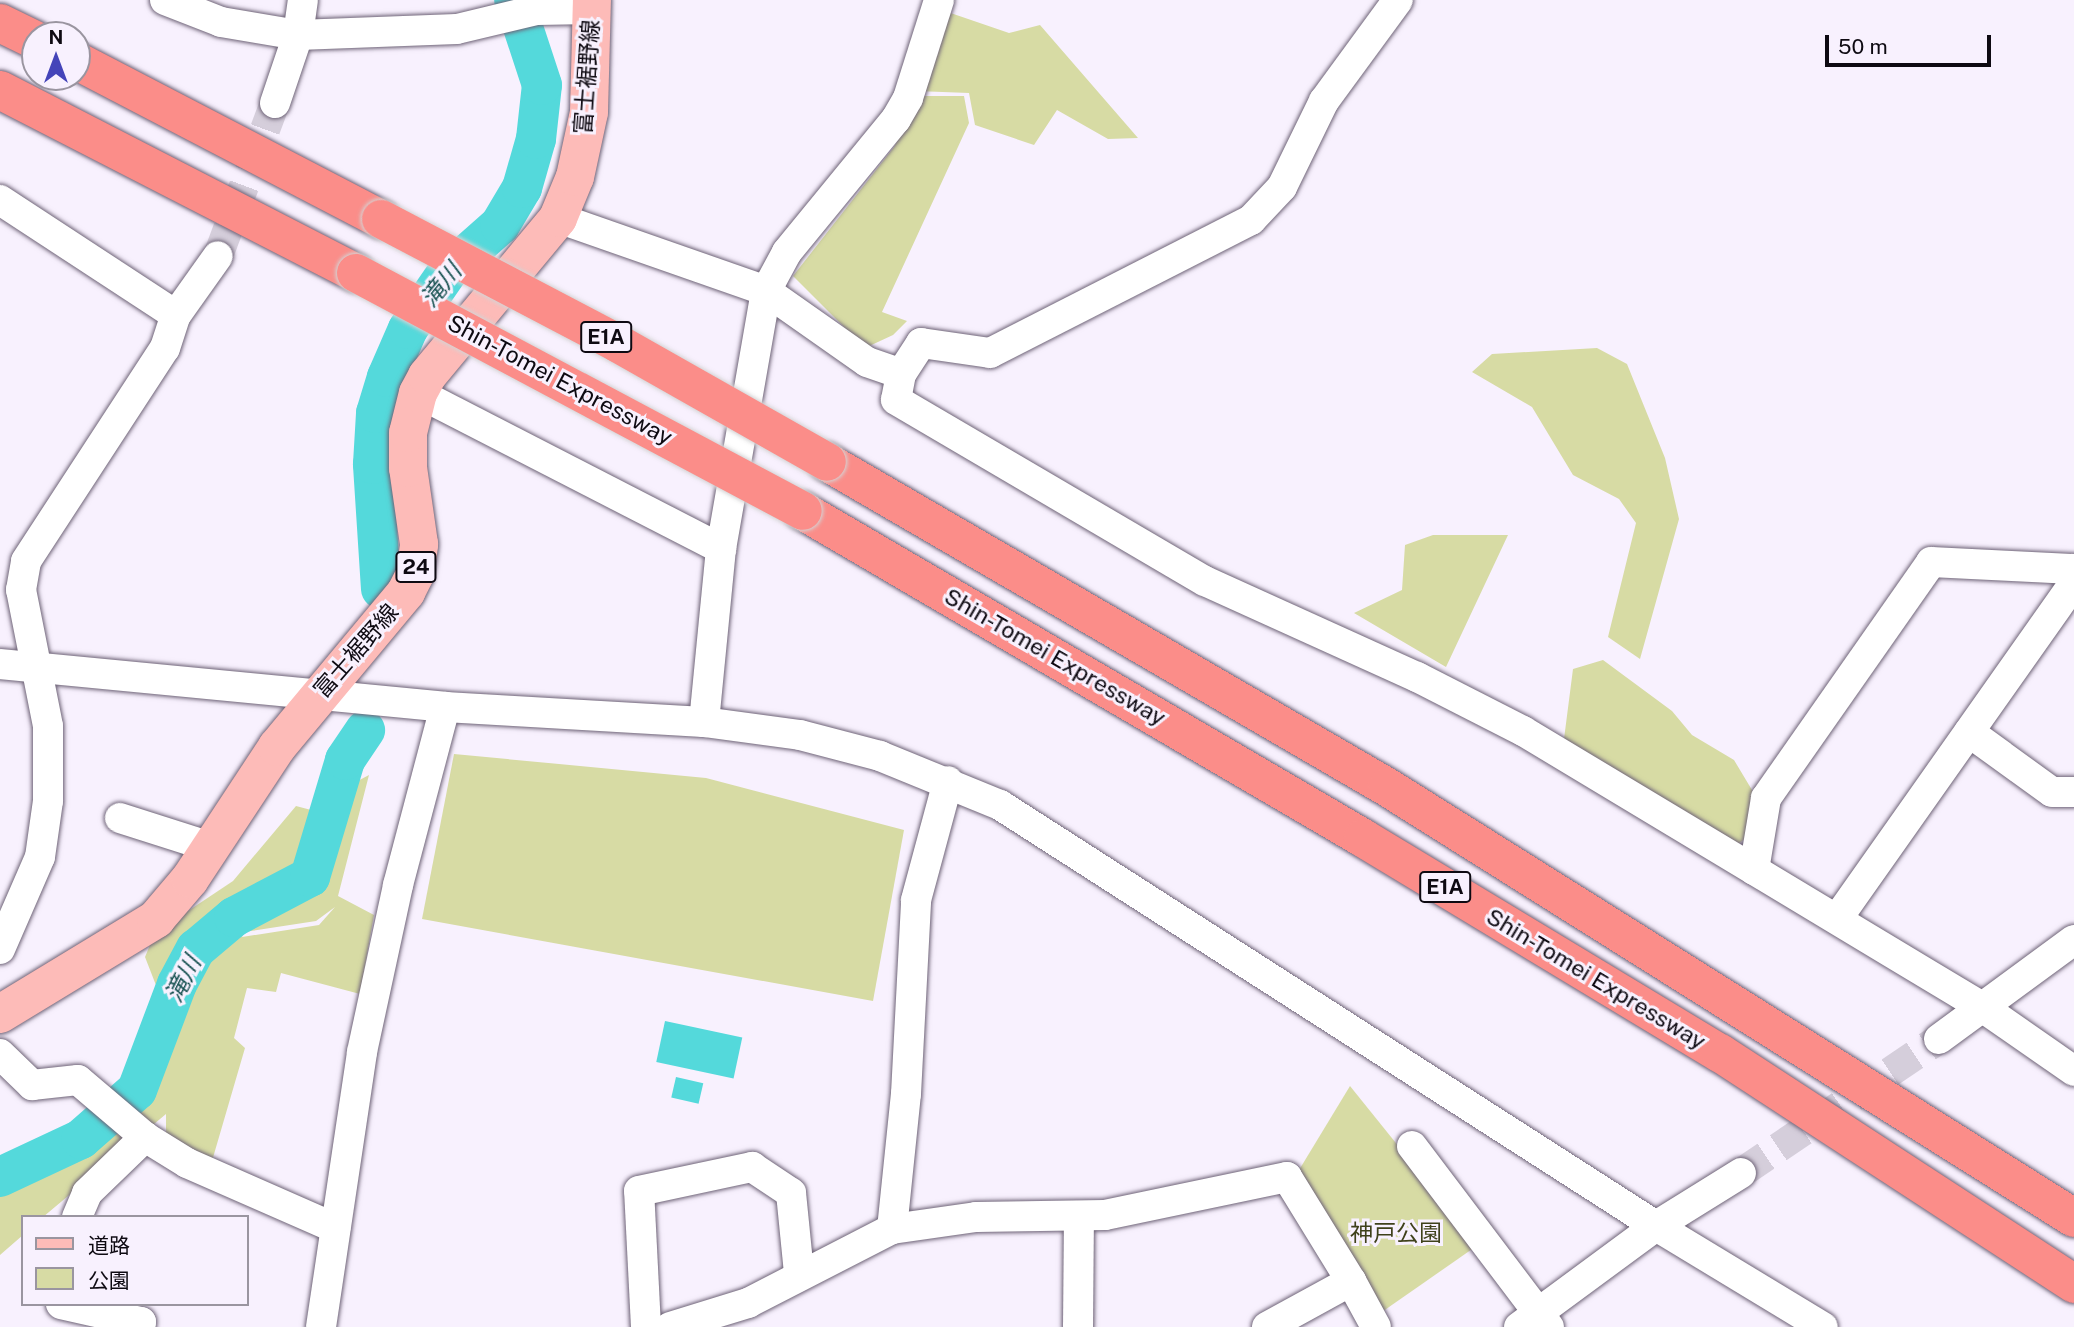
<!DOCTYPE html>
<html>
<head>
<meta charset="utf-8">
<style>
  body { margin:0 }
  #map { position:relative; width:2074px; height:1327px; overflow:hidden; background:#f8f1fe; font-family:"Public Sans","Noto Sans JP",sans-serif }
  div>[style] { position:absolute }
  .green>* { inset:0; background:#d7dba4 }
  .water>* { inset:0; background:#54d9db; transform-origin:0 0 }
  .river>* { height:40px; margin:-20px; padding:0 20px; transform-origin:20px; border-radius:20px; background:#54d9db }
  .minor-tunnel>* { height:30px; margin-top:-15px; transform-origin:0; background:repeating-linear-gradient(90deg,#d5cedb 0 30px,transparent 0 45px) }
  .roads { filter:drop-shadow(0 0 2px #6e6377) drop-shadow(0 0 2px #6e6377) }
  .minor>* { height:30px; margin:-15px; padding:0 15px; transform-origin:15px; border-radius:15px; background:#fff }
  .major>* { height:38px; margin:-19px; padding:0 19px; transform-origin:19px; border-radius:19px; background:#fdbbb8 }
  .highway>* { height:38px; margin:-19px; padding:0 19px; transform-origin:19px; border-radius:19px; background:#fb8d89 }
  .bridges { filter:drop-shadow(0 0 2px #d4d3d4) drop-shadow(0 0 2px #d4d3d4) }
  .highway-bridge>* { height:38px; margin:-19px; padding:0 19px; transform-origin:19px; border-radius:19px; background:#fb8d89 }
  span { translate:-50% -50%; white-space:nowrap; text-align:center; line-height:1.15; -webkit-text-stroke:6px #f8f1fe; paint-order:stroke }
  .shield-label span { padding:2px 5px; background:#f8f1fe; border:2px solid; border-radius:5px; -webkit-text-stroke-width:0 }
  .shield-label { font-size:21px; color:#0e0a12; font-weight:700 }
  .street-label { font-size:23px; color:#0e0a12 }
  .park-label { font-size:23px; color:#3f411b }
  .water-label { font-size:24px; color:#175151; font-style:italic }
  .legend { position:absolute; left:21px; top:1215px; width:228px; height:91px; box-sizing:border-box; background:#f8f1fe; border:2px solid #9a95a0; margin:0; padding:9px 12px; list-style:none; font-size:21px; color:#0e0a12 }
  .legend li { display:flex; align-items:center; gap:14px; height:35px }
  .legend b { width:35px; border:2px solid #9a95a0 }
  .north { position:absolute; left:21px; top:21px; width:70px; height:70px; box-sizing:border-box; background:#f8f1fe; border:2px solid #9a95a0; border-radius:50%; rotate:0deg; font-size:19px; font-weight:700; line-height:28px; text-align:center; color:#0e0a12 }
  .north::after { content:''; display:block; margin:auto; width:24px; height:32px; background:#4444b9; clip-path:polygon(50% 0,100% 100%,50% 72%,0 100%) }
  .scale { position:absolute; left:1825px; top:35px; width:166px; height:32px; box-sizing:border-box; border:4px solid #0e0a12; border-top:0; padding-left:9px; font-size:21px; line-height:24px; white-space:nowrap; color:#0e0a12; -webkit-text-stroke:5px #f8f1fe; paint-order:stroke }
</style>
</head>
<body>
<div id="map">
  <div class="green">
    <div style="clip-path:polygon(936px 8px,1009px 33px,1040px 25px,1138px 138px,1108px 139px,1057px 110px,1034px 145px,975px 125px,969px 93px,916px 91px)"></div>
    <div style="clip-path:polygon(920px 96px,964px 96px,969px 123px,882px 312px,907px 321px,893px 335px,865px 348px,793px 276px,894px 147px)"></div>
    <div style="clip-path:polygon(1597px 348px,1627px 364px,1665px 458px,1679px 519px,1640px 659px,1608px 637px,1636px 523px,1619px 499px,1573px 475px,1532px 407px,1472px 372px,1492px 354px)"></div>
    <div style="clip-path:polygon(1433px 535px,1508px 535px,1446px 667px,1354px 613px,1402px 590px,1405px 545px)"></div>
    <div style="clip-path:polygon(1603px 660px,1672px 711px,1692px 735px,1734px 760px,1758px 800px,1752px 834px,1735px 846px,1564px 739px,1573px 669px)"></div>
    <div style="clip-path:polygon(454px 754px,706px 778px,904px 830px,873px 1001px,422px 919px)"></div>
    <div style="clip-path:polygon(evenodd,369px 775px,338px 896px,374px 915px,360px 994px,281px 973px,276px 992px,247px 988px,234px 1038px,245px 1048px,212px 1161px,166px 1139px,166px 1114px,43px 1217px,23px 1217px,23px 1235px,0 1255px,0 1163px,117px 1100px,129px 1058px,159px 993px,145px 957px,155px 933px,233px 881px,296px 806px,330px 815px,354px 783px,369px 775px,335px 907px,319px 925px,242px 937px,244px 932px,316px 921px,335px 907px)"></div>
    <div style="clip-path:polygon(1350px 1086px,1478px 1245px,1379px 1314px,1296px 1175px)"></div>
  </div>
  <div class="water">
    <div style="left:665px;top:1021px;width:79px;height:42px;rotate:12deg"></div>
    <div style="left:676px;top:1077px;width:28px;height:21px;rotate:13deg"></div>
  </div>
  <div class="river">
    <div style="left:381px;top:589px;width:125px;rotate:-93.7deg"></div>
    <div style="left:373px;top:464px;width:51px;rotate:-86.6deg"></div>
    <div style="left:376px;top:413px;width:38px;rotate:-73deg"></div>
    <div style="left:387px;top:377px;width:52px;rotate:-66.4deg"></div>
    <div style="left:408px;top:329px;width:70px;rotate:-55.4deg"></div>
    <div style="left:448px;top:271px;width:69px;rotate:-41.5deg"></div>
    <div style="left:500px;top:225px;width:43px;rotate:-59.3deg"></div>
    <div style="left:522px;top:188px;width:51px;rotate:-74.1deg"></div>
    <div style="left:536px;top:139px;width:54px;rotate:-83.7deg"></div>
    <div style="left:542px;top:85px;width:89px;rotate:-108.2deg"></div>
    <div style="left:0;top:1177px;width:89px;rotate:-25.1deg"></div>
    <div style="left:81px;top:1139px;width:74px;rotate:-41.2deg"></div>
    <div style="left:137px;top:1090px;width:113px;rotate:-69.3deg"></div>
    <div style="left:177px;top:984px;width:40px;rotate:-62deg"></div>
    <div style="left:196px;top:949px;width:50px;rotate:-40.1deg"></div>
    <div style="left:234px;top:917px;width:86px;rotate:-27.8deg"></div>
    <div style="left:310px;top:877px;width:122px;rotate:-73.3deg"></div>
    <div style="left:345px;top:760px;width:36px;rotate:-56deg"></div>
  </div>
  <div class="minor-tunnel">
    <div style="left:218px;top:256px;width:163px;rotate:-69.6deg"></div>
    <div style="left:1741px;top:1173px;width:239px;rotate:-34.1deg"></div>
  </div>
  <div class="roads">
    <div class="minor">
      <div style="left:165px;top:0;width:60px;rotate:21.4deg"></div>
      <div style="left:221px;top:22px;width:78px;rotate:9.6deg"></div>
      <div style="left:298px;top:35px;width:159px;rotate:-2.2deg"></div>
      <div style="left:457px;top:29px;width:81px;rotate:-13.5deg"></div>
      <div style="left:536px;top:10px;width:56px;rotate:-1deg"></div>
      <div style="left:275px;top:103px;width:72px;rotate:-71.3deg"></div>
      <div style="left:298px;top:35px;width:35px;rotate:-82deg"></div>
      <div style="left:0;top:200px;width:210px;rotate:33.2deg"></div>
      <div style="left:558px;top:218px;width:220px;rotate:19.3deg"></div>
      <div style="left:766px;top:291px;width:123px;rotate:35.1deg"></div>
      <div style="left:867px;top:362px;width:36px;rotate:19deg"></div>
      <div style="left:901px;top:374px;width:37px;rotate:-57deg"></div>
      <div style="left:921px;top:343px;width:70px;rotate:8.2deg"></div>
      <div style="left:990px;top:353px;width:293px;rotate:-27deg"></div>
      <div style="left:1251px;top:220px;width:45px;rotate:-46.8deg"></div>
      <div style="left:1282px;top:187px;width:96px;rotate:-64deg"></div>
      <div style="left:1324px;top:101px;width:125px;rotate:-53.8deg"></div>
      <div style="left:901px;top:374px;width:26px;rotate:101deg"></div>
      <div style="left:896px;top:400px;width:358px;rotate:30.4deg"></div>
      <div style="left:1205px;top:581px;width:233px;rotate:24.4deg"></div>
      <div style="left:1417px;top:677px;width:119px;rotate:27deg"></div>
      <div style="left:1523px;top:731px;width:536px;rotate:31.02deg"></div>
      <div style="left:1982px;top:1007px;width:112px;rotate:34.8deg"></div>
      <div style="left:418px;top:393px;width:341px;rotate:27.2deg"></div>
      <div style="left:0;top:664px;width:447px;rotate:5.5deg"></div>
      <div style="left:445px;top:707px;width:259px;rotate:3.3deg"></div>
      <div style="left:704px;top:722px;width:97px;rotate:7.7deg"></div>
      <div style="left:800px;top:735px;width:83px;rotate:14.7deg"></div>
      <div style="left:880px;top:756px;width:130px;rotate:22.2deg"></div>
      <div style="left:1000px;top:805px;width:779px;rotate:32.69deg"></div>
      <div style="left:1656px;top:1226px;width:195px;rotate:31.2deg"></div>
      <div style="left:704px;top:722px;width:174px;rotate:-84.4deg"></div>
      <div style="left:721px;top:549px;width:262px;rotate:-80.1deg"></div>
      <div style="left:766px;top:291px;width:44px;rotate:-61.7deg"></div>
      <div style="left:787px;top:252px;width:172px;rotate:-50.7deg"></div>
      <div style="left:896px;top:119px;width:24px;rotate:-60deg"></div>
      <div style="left:908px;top:98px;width:103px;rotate:-72.4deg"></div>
      <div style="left:1969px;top:732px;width:102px;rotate:35.9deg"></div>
      <div style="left:2052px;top:792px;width:22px"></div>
      <div style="left:120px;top:818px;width:96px;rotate:17.7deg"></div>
      <div style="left:1754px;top:870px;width:73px;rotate:-80.5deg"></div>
      <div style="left:1766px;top:798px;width:288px;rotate:-55deg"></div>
      <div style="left:1931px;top:562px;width:143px;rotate:2.8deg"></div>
      <div style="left:1837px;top:919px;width:411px;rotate:-54.8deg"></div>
      <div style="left:0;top:949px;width:100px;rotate:-66.5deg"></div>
      <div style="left:40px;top:857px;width:57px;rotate:-81.9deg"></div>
      <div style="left:48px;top:801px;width:75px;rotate:-90deg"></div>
      <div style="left:48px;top:726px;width:139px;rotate:-101.2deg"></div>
      <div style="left:21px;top:590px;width:29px;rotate:-80deg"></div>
      <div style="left:26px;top:561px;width:254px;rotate:-56.9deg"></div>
      <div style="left:165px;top:348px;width:35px;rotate:-72deg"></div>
      <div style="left:176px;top:315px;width:72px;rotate:-54.6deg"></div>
      <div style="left:1939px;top:1039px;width:167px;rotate:-36.3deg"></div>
      <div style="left:0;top:1054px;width:45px;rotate:44.1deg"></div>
      <div style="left:32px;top:1085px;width:46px;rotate:-6.2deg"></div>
      <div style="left:78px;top:1080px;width:88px;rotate:40.4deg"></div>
      <div style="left:145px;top:1137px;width:49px;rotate:31.8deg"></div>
      <div style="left:187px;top:1163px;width:162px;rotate:23.7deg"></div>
      <div style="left:1412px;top:1146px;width:227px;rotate:52.9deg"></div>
      <div style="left:77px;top:1217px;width:26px;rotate:-67deg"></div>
      <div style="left:87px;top:1193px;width:81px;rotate:-44deg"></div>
      <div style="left:892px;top:1229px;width:136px;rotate:-84.1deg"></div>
      <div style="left:906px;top:1094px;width:194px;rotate:-87deg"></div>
      <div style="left:916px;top:900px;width:123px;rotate:-74.9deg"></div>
      <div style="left:61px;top:1304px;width:82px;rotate:12.7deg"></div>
      <div style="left:141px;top:1322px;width:5px;rotate:101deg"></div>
      <div style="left:321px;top:1327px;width:278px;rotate:-81.5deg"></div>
      <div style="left:362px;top:1052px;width:171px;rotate:-77.8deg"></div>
      <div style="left:398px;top:885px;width:184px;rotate:-75.2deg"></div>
      <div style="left:646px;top:1327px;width:136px;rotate:-92.9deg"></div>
      <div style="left:639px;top:1191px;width:116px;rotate:-12deg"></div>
      <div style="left:752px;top:1167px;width:47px;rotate:33.7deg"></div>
      <div style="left:791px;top:1193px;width:80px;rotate:84.3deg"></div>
      <div style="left:670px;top:1327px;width:82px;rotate:-17.1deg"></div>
      <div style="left:748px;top:1303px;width:162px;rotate:-27.2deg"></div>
      <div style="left:892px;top:1229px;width:85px;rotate:-8.1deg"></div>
      <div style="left:976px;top:1217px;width:129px;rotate:-0.9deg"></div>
      <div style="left:1105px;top:1215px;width:186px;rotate:-11.8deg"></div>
      <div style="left:1287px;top:1177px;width:122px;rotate:58.4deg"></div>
      <div style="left:1078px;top:1327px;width:111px;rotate:-89.5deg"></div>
      <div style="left:1267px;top:1327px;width:96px;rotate:-28.7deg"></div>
      <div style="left:1351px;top:1281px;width:52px;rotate:61.5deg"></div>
      <div style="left:1519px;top:1327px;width:170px;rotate:-36.4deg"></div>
      <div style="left:1656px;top:1226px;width:100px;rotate:-31.9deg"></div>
    </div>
    <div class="major">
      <div style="left:0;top:1014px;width:183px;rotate:-31.3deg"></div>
      <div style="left:156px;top:919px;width:52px;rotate:-49.6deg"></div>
      <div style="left:190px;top:879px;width:158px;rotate:-56.6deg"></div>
      <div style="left:277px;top:747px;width:202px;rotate:-50.2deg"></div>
      <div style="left:406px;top:592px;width:20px;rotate:-63deg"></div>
      <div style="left:415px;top:574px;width:30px;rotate:-82deg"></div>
      <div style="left:419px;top:544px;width:77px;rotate:-98.2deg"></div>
      <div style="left:408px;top:468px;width:35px;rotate:-90deg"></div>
      <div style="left:408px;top:433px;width:41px;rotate:-76deg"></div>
      <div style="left:418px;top:393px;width:19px;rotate:-62deg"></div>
      <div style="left:427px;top:376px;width:205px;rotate:-50.3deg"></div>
      <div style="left:558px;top:218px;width:44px;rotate:-67.5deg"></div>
      <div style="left:575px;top:177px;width:66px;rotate:-77.8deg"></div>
      <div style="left:589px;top:112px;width:112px;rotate:-88.5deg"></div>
    </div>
    <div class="highway">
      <div style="left:0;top:23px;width:39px;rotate:26deg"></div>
      <div style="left:77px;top:61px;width:343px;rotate:27.5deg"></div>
      <div style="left:0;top:90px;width:400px;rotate:27.2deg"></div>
      <div style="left:827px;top:462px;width:647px;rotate:30.13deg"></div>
      <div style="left:1387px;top:787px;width:811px;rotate:32.1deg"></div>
      <div style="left:803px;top:511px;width:648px;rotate:30.28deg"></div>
      <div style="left:1363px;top:838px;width:417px;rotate:31.1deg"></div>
      <div style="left:1720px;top:1053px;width:423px;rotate:33.1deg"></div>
    </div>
  </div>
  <div class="bridges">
    <div class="highway-bridge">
      <div style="left:381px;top:219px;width:267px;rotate:27.7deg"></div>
      <div style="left:617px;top:343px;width:241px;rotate:29.5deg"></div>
      <div style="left:356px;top:273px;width:506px;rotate:28.03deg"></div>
    </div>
  </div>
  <div class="shield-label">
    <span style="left:606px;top:337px">E1A</span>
    <span style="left:416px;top:567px">24</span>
    <span style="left:1445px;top:887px">E1A</span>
  </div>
  <div class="street-label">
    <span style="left:587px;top:77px;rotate:-86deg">富士裾野線</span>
    <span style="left:560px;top:380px;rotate:28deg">Shin-Tomei Expressway</span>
    <span style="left:356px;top:651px;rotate:-49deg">富士裾野線</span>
    <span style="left:1055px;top:657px;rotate:30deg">Shin-Tomei Expressway</span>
    <span style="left:1596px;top:979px;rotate:31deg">Shin-Tomei Expressway</span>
  </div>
  <div class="park-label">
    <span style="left:1396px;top:1233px">神戸公園</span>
  </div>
  <div class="water-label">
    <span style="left:441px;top:285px;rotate:-51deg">滝川</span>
    <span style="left:183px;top:979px;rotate:-63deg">滝川</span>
  </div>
  <ul class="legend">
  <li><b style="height:9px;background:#fdbbb8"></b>道路</li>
  <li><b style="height:19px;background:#d7dba4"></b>公園</li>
  </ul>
  <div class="north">N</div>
  <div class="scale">50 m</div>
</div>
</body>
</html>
